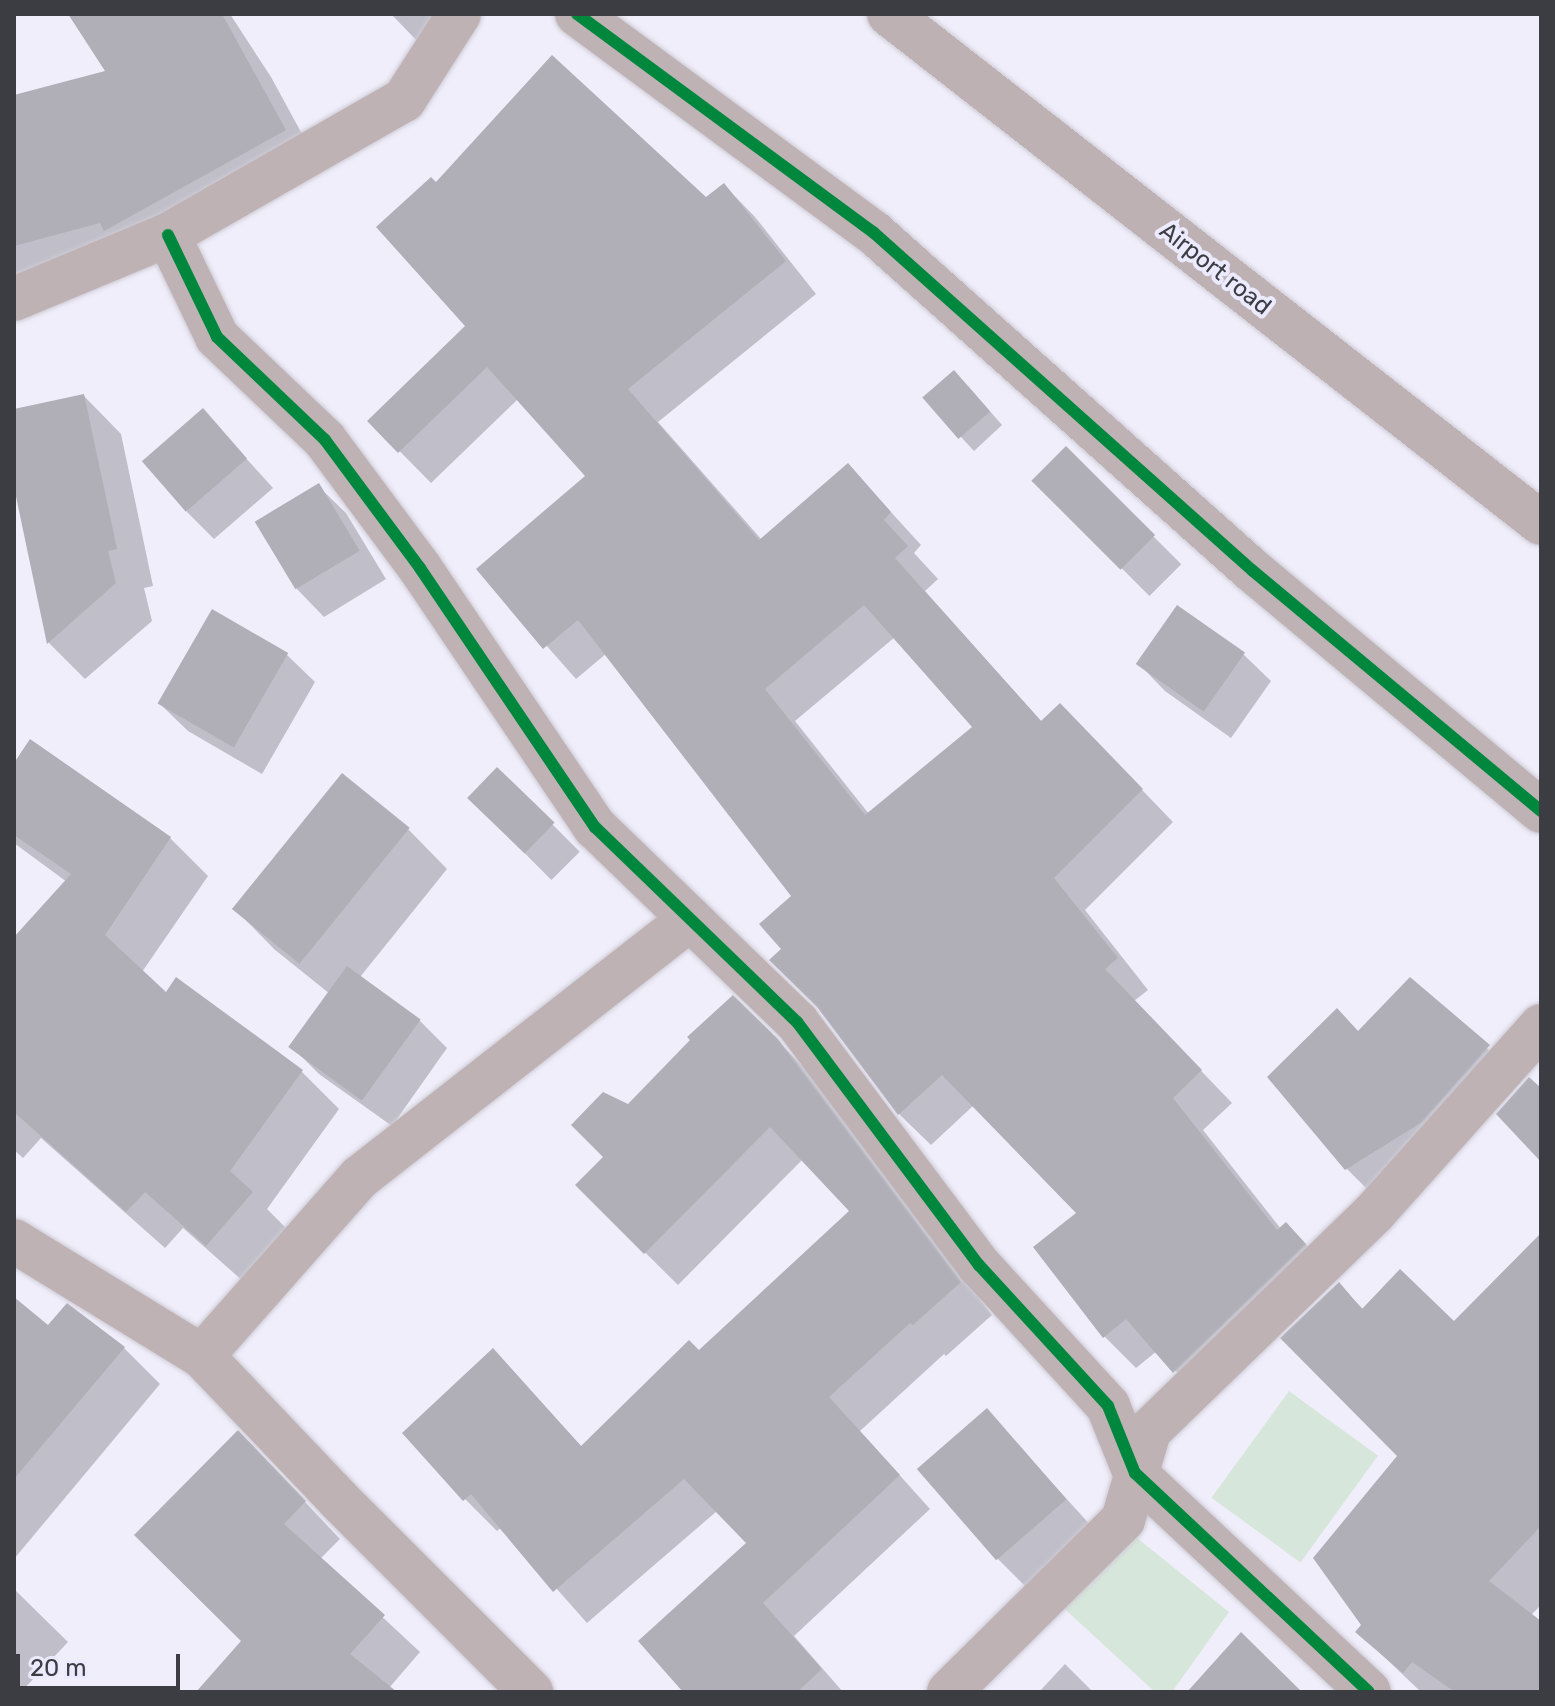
<!DOCTYPE html>
<html>
<head>
<meta charset="utf-8">
<style>
  body { margin:0 }
  #map { position:relative; width:1555px; height:1706px; overflow:hidden; background:#f0eefa; font-family:Rubik,sans-serif }
  div>[style] { position:absolute }
  .green>* { inset:0; background:#d7e6db; transform-origin:0 0 }
  .shadow>* { inset:0; background:#0003; transform-origin:0 0 }
  .building>* { inset:0; background:#b0aeb7; transform-origin:0 0 }
  .roads { filter:drop-shadow(0 0 2px #cdcbd5) drop-shadow(0 0 2px #cdcbd5) }
  .street>* { height:44px; margin:-22px; padding:0 22px; transform-origin:22px; border-radius:22px; background:#beb2b4 }
  .secondary>* { height:44px; margin:-22px; padding:0 22px; transform-origin:22px; border-radius:22px; background:#bdb1b4 }
  .cycleway>* { height:12px; margin:-6px; padding:0 6px; transform-origin:6px; border-radius:6px; background:#00873e }
  span { translate:-50% -50%; white-space:nowrap; text-align:center; line-height:1.15; -webkit-text-stroke:8px #eceafe; paint-order:stroke }
  .street-label { font-size:24px; color:#3c3c43 }
  .frame { position:absolute; inset:0; border:16px solid #3c3c43; pointer-events:none }
  .scale { position:absolute; left:16px; top:1654px; width:164px; height:36px; box-sizing:border-box; border:4px solid #3c3c43; border-top:0; padding-left:10px; font-size:24px; line-height:28px; white-space:nowrap; color:#3c3c43; -webkit-text-stroke:6px #eceafe; paint-order:stroke }
</style>
</head>
<body>
<div id="map">
  <div class="green">
    <div style="left:1289px;top:1391px;width:110px;height:132px;rotate:36deg"></div>
    <div style="clip-path:polygon(1127px 1530px,1229px 1612px,1172px 1692px,1155px 1692px,1056px 1601px)"></div>
  </div>
  <div class="shadow">
    <div style="clip-path:polygon(79px 14px,230px 14px,271px 77px,320px 167px,14px 292px,14px 97px,108px 72px)"></div>
    <div style="clip-path:polygon(391px 14px,447px 14px,422px 46px)"></div>
    <div style="clip-path:polygon(evenodd,436px 185px,706px 200px,724px 185px,755px 217px,816px 294px,658px 422px,762px 540px,848px 465px,921px 545px,914px 553px,938px 579px,925px 591px,1042px 722px,1091px 737px,1173px 822px,1085px 910px,1148px 990px,1134px 1001px,1232px 1103px,1203px 1130px,1281px 1229px,1286px 1225px,1318px 1256px,1206px 1403px,1157px 1351px,1136px 1368px,1104px 1336px,1079px 1214px,974px 1105px,931px 1145px,899px 1114px,821px 1009px,783px 949px,793px 896px,607px 653px,576px 679px,479px 569px,588px 477px,518px 399px,431px 483px,370px 421px,468px 326px,436px 185px,895px 637px,975px 727px,869px 814px,795px 721px,895px 637px)"></div>
    <div style="clip-path:polygon(968px 386px,1002px 425px,974px 451px,961px 437px)"></div>
    <div style="clip-path:polygon(84px 396px,121px 434px,153px 586px,144px 588px,152px 621px,85px 679px,49px 643px,14px 467px,14px 411px)"></div>
    <div style="clip-path:polygon(203px 411px,273px 488px,214px 539px,187px 512px)"></div>
    <div style="left:1066px;top:449px;width:163px;height:45px;rotate:45deg"></div>
    <div style="clip-path:polygon(318px 486px,346px 513px,386px 579px,324px 617px,297px 589px)"></div>
    <div style="clip-path:polygon(213px 612px,287px 655px,315px 682px,262px 774px,188px 731px,160px 704px)"></div>
    <div style="clip-path:polygon(1243px 654px,1271px 681px,1231px 738px,1165px 691px,1138px 663px)"></div>
    <div style="clip-path:polygon(31px 742px,170px 838px,208px 876px,142px 972px,166px 995px,177px 980px,302px 1072px,339px 1109px,267px 1209px,289px 1231px,244px 1282px,183px 1228px,165px 1248px,41px 1138px,23px 1158px,14px 1150px,14px 940px,67px 882px,14px 843px,14px 767px)"></div>
    <div style="left:497px;top:769px;width:117px;height:40px;rotate:45deg"></div>
    <div style="clip-path:polygon(408px 829px,447px 869px,360px 977px,420px 1021px,447px 1048px,392px 1126px,319px 1074px,292px 1047px,330px 994px,274px 949px,235px 909px)"></div>
    <div style="clip-path:polygon(1410px 980px,1516px 1074px,1374px 1196px,1347px 1169px,1359px 1033px)"></div>
    <div style="clip-path:polygon(777px 1040px,810px 1074px,992px 1315px,946px 1356px,944px 1354px,860px 1431px,930px 1509px,794px 1636px,843px 1692px,686px 1692px,749px 1543px,717px 1511px,587px 1623px,502px 1527px,497px 1531px,465px 1499px,493px 1351px,583px 1448px,699px 1353px,852px 1212px,803px 1159px,678px 1285px,577px 1185px,605px 1157px,628px 1107px)"></div>
    <div style="clip-path:polygon(1541px 1236px,1541px 1605px,1530px 1616px,1541px 1624px,1541px 1692px,1421px 1692px,1358px 1632px,1364px 1626px,1399px 1456px,1339px 1285px,1364px 1310px,1454px 1324px)"></div>
    <div style="clip-path:polygon(14px 1299px,48px 1328px,124px 1348px,160px 1384px,14px 1559px)"></div>
    <div style="clip-path:polygon(987px 1411px,1093px 1528px,1026px 1587px,998px 1559px)"></div>
    <div style="clip-path:polygon(274px 1469px,340px 1539px,320px 1559px,420px 1652px,389px 1688px,394px 1692px,199px 1692px,244px 1641px)"></div>
    <div style="clip-path:polygon(14px 1589px,68px 1642px,21px 1692px,14px 1692px)"></div>
    <div style="clip-path:polygon(1065px 1664px,1093px 1692px,1039px 1692px)"></div>
  </div>
  <div class="building">
    <div style="clip-path:polygon(68px 14px,222px 14px,286px 130px,104px 231px,100px 223px,14px 246px,14px 95px,105px 71px)"></div>
    <div style="clip-path:polygon(evenodd,552px 55px,706px 197px,724px 183px,786px 261px,628px 389px,759px 540px,848px 463px,891px 512px,884px 520px,908px 546px,895px 558px,1041px 721px,1060px 703px,1143px 789px,1054px 878px,1118px 958px,1105px 969px,1202px 1070px,1173px 1098px,1277px 1230px,1286px 1222px,1306px 1244px,1173px 1373px,1126px 1319px,1103px 1338px,1033px 1247px,1076px 1213px,942px 1075px,898px 1115px,817px 1007px,769px 960px,781px 949px,759px 924px,791px 896px,578px 620px,543px 649px,476px 569px,585px 476px,487px 367px,398px 453px,367px 421px,465px 326px,376px 227px,431px 177px,436px 182px,552px 55px,864px 605px,972px 727px,865px 815px,765px 689px,864px 605px)"></div>
    <div style="left:954px;top:370px;width:55px;height:42px;rotate:49deg"></div>
    <div style="clip-path:polygon(84px 394px,117px 549px,108px 551px,116px 583px,47px 644px,14px 487px,14px 409px)"></div>
    <div style="left:203px;top:408px;width:67px;height:81px;rotate:49deg"></div>
    <div style="left:1066px;top:446px;width:126px;height:49px;rotate:45deg"></div>
    <div style="left:319px;top:483px;width:79px;height:75px;rotate:59deg"></div>
    <div style="left:1177px;top:605px;width:83px;height:72px;rotate:35deg"></div>
    <div style="left:212px;top:609px;width:88px;height:109px;rotate:30deg"></div>
    <div style="clip-path:polygon(30px 739px,171px 837px,105px 935px,166px 992px,176px 977px,303px 1070px,230px 1171px,253px 1192px,206px 1246px,145px 1192px,126px 1212px,14px 1112px,14px 937px,71px 874px,14px 835px,14px 763px)"></div>
    <div style="left:497px;top:767px;width:80px;height:43px;rotate:44deg"></div>
    <div style="left:342px;top:773px;width:87px;height:175px;rotate:39deg"></div>
    <div style="left:347px;top:966px;width:91px;height:100px;rotate:36deg"></div>
    <div style="clip-path:polygon(1410px 977px,1490px 1045px,1422px 1122px,1345px 1170px,1267px 1077px,1337px 1008px,1358px 1031px)"></div>
    <div style="clip-path:polygon(733px 995px,778px 1039px,961px 1282px,913px 1325px,910px 1323px,829px 1397px,900px 1475px,763px 1603px,822px 1669px,797px 1692px,683px 1692px,638px 1641px,746px 1543px,684px 1479px,553px 1592px,471px 1494px,463px 1501px,402px 1433px,493px 1348px,581px 1446px,689px 1340px,699px 1350px,849px 1211px,770px 1127px,644px 1254px,575px 1185px,603px 1157px,571px 1125px,603px 1092px,628px 1104px,690px 1040px,687px 1037px)"></div>
    <div style="clip-path:polygon(1529px 1077px,1541px 1088px,1541px 1162px,1496px 1114px)"></div>
    <div style="clip-path:polygon(1541px 1233px,1541px 1526px,1489px 1581px,1541px 1621px,1541px 1692px,1455px 1692px,1412px 1662px,1403px 1673px,1355px 1632px,1361px 1625px,1313px 1558px,1397px 1456px,1280px 1338px,1339px 1282px,1362px 1309px,1400px 1269px,1454px 1321px)"></div>
    <div style="clip-path:polygon(14px 1297px,48px 1325px,67px 1303px,125px 1347px,14px 1479px)"></div>
    <div style="left:987px;top:1408px;width:121px;height:93px;rotate:49deg"></div>
    <div style="clip-path:polygon(238px 1430px,306px 1501px,284px 1524px,385px 1615px,350px 1654px,397px 1692px,196px 1692px,241px 1641px,134px 1535px)"></div>
    <div style="clip-path:polygon(1241px 1632px,1302px 1692px,1187px 1692px)"></div>
  </div>
  <div class="roads">
    <div class="street">
      <div style="left:577px;top:14px;width:368px;rotate:36.4deg"></div>
      <div style="left:873px;top:232px;width:509px;rotate:41.74deg"></div>
      <div style="left:1253px;top:571px;width:375px;rotate:39.8deg"></div>
      <div style="left:168px;top:235px;width:113px;rotate:64.3deg"></div>
      <div style="left:217px;top:337px;width:149px;rotate:43.6deg"></div>
      <div style="left:325px;top:440px;width:159px;rotate:53.4deg"></div>
      <div style="left:420px;top:568px;width:313px;rotate:56deg"></div>
      <div style="left:595px;top:827px;width:281px;rotate:44deg"></div>
      <div style="left:797px;top:1022px;width:304px;rotate:53.2deg"></div>
      <div style="left:979px;top:1265px;width:191px;rotate:47.5deg"></div>
      <div style="left:1108px;top:1406px;width:72px;rotate:68.1deg"></div>
      <div style="left:1135px;top:1473px;width:320px;rotate:43.1deg"></div>
      <div style="left:14px;top:299px;width:167px;rotate:-22.6deg"></div>
      <div style="left:168px;top:235px;width:272px;rotate:-29.8deg"></div>
      <div style="left:404px;top:100px;width:102px;rotate:-57.4deg"></div>
      <div style="left:14px;top:1241px;width:220px;rotate:31.5deg"></div>
      <div style="left:202px;top:1356px;width:199px;rotate:46.4deg"></div>
      <div style="left:339px;top:1500px;width:272px;rotate:45deg"></div>
      <div style="left:202px;top:1356px;width:239px;rotate:-48.6deg"></div>
      <div style="left:360px;top:1177px;width:419px;rotate:-38deg"></div>
      <div style="left:949px;top:1692px;width:245px;rotate:-44.7deg"></div>
      <div style="left:1123px;top:1520px;width:93px;rotate:-73.7deg"></div>
      <div style="left:1149px;top:1431px;width:313px;rotate:-44.1deg"></div>
      <div style="left:1374px;top:1213px;width:251px;rotate:-48.2deg"></div>
    </div>
    <div class="secondary">
      <div style="left:889px;top:14px;width:827px;rotate:37.98deg"></div>
    </div>
  </div>
  <div class="cycleway">
    <div style="left:577px;top:14px;width:368px;rotate:36.4deg"></div>
    <div style="left:873px;top:232px;width:509px;rotate:41.74deg"></div>
    <div style="left:1253px;top:571px;width:375px;rotate:39.8deg"></div>
    <div style="left:168px;top:235px;width:113px;rotate:64.3deg"></div>
    <div style="left:217px;top:337px;width:149px;rotate:43.6deg"></div>
    <div style="left:325px;top:440px;width:159px;rotate:53.4deg"></div>
    <div style="left:420px;top:568px;width:313px;rotate:56deg"></div>
    <div style="left:595px;top:827px;width:281px;rotate:44deg"></div>
    <div style="left:797px;top:1022px;width:304px;rotate:53.2deg"></div>
    <div style="left:979px;top:1265px;width:191px;rotate:47.5deg"></div>
    <div style="left:1108px;top:1406px;width:72px;rotate:68.1deg"></div>
    <div style="left:1135px;top:1473px;width:320px;rotate:43.1deg"></div>
  </div>
  <div class="street-label">
    <span style="left:1215px;top:269px;rotate:38deg">Airport road</span>
  </div>
  <div class="frame"></div>
  <div class="scale">20 m</div>
</div>
</body>
</html>
